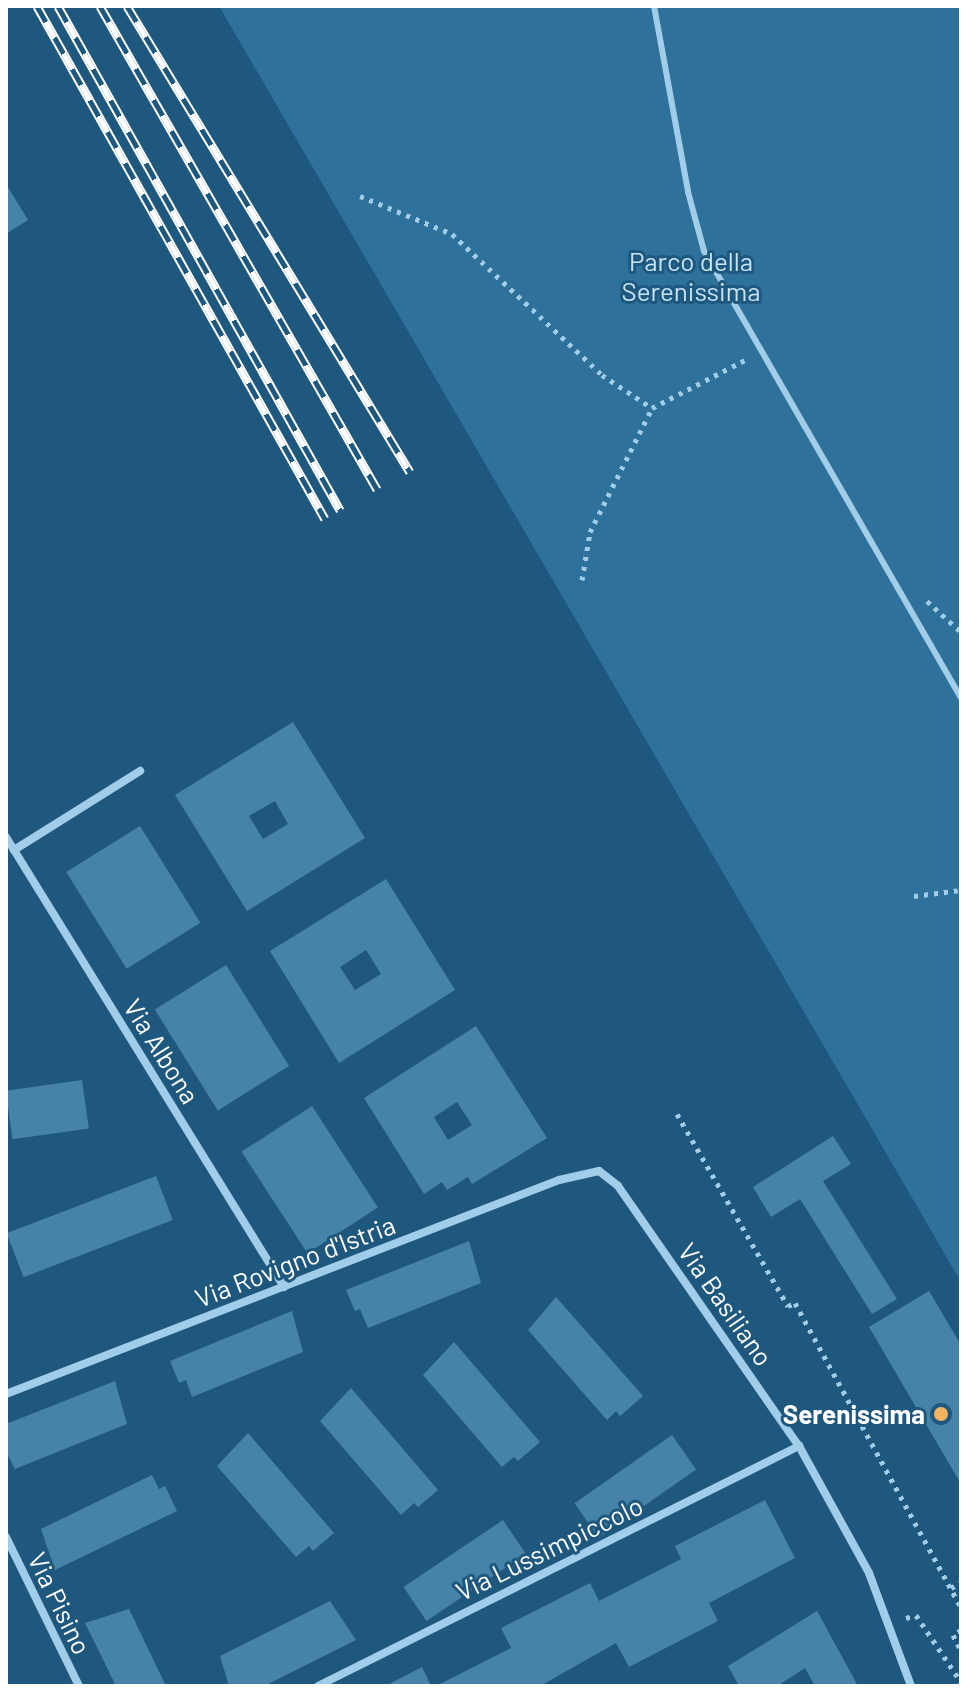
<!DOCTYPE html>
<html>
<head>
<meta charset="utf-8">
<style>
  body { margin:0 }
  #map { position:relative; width:967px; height:1692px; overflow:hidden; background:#1f587e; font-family:Barlow,sans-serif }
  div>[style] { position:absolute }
  .green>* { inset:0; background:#2e719b }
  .building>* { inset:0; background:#4782a8; transform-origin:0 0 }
  .path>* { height:5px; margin-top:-2.5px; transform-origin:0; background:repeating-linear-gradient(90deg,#a2cde8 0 4px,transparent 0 10px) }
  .service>* { height:6px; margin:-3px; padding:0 3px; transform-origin:3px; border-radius:3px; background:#a2cde8 }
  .minor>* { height:8px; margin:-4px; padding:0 4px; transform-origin:4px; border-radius:4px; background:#a2cde8 }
  .rail>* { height:9px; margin-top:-4.5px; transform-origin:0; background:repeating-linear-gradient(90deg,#1f587e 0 18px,#fff 0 36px); box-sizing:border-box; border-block:2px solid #fff }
  .dots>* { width:22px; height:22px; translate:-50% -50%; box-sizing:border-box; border:4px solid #1f587e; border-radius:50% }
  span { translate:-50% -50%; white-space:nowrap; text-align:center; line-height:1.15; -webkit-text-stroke:6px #1f587e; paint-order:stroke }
  .park-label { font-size:26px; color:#c6e4f6 }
  .street-label { font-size:26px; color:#fff }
  .poi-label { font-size:26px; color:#fff; font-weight:700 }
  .right { translate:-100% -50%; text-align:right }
  .frame { position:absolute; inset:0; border:8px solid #fff; pointer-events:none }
</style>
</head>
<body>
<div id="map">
  <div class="green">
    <div style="clip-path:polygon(219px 6px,961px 6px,961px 1282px)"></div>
  </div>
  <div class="building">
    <div style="clip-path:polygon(6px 184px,28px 220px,6px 234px)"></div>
    <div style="clip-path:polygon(evenodd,293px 722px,365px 838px,247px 911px,175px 795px,293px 722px,275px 801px,288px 824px,263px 839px,249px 816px,275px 801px)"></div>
    <div style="left:140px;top:826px;width:114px;height:87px;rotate:58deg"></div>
    <div style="clip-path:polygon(evenodd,386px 879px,455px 990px,339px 1063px,270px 951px,386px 879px,366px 950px,381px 974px,355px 990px,340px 967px,366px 950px)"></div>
    <div style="left:226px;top:965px;width:119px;height:84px;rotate:58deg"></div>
    <div style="clip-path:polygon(evenodd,476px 1026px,547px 1138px,472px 1184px,468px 1177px,447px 1190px,442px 1182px,424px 1194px,364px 1098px,476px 1026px,457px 1102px,472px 1125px,448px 1140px,434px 1117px,457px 1102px)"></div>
    <div style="left:82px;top:1080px;width:49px;height:77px;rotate:82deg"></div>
    <div style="left:312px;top:1106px;width:121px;height:84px;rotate:57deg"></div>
    <div style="clip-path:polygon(833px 1136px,851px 1164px,823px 1181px,897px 1299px,872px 1314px,800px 1199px,771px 1217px,753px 1187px)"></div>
    <div style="left:156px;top:1176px;width:47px;height:160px;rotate:69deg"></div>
    <div style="clip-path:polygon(469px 1241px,481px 1283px,368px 1328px,360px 1309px,355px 1311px,346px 1290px)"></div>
    <div style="clip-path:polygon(929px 1291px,961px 1345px,961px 1484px,869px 1327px)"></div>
    <div style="clip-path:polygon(556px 1297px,643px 1396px,620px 1416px,616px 1411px,607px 1420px,528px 1330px)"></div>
    <div style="clip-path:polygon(292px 1311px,303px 1352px,192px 1397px,186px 1380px,179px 1383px,170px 1361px)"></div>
    <div style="clip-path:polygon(454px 1342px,540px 1442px,518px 1461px,514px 1457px,502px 1467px,423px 1375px)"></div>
    <div style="clip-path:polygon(115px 1381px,127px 1424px,15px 1469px,6px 1452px,6px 1424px)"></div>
    <div style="clip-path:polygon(351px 1388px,438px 1490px,418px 1507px,414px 1503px,401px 1515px,320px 1421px)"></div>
    <div style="clip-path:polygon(248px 1433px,334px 1533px,313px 1551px,309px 1546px,296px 1557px,217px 1466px)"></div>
    <div style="left:672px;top:1435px;width:42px;height:119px;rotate:55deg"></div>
    <div style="clip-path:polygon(152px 1475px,159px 1489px,165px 1486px,177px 1511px,55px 1570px,41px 1529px)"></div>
    <div style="clip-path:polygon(765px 1500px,795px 1558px,709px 1603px,718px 1621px,629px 1667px,616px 1643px,540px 1686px,436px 1686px,511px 1648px,501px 1628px,590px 1583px,599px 1601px,681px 1559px,675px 1546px)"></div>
    <div style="left:503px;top:1520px;width:41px;height:120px;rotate:56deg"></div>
    <div style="clip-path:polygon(330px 1601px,356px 1640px,264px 1686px,229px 1686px,220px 1656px)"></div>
    <div style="clip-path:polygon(129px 1609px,166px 1686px,116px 1686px,85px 1623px)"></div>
    <div style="clip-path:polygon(817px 1611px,858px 1686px,815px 1686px,805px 1668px,777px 1686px,739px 1686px,728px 1666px)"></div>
    <div style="clip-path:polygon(422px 1667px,431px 1686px,385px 1686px)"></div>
  </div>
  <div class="path">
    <div style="left:360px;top:196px;width:100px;rotate:22.4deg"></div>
    <div style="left:452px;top:234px;width:206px;rotate:43.2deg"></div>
    <div style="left:602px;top:375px;width:60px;rotate:33.4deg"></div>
    <div style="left:652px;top:408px;width:109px;rotate:-27.3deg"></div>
    <div style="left:582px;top:580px;width:49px;rotate:-80.5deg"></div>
    <div style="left:590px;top:532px;width:139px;rotate:-63.4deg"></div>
    <div style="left:927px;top:601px;width:46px;rotate:42.4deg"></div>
    <div style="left:914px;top:896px;width:47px;rotate:-7.3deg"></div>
    <div style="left:677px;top:1114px;width:222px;rotate:60deg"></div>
    <div style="left:788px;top:1306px;width:8px;rotate:-23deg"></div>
    <div style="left:795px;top:1303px;width:346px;rotate:61.4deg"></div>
    <div style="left:951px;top:1588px;width:12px;rotate:-31deg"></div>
    <div style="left:906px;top:1618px;width:10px;rotate:-17deg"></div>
    <div style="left:916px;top:1615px;width:81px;rotate:56.1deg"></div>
    <div style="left:961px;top:1630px;width:9px;rotate:148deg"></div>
    <div style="left:953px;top:1635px;width:18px;rotate:63deg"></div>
  </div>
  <div class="service">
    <div style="left:654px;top:6px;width:189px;rotate:79.6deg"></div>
    <div style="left:688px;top:192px;width:61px;rotate:74.8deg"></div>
    <div style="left:704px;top:251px;width:516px;rotate:60.1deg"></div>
  </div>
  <div class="minor">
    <div style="left:6px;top:837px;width:529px;rotate:58.29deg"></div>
    <div style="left:14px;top:850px;width:149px;rotate:-32.1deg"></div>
    <div style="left:6px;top:1394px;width:593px;rotate:-21.16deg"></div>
    <div style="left:559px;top:1180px;width:41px;rotate:-12.7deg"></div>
    <div style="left:599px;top:1171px;width:24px;rotate:38deg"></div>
    <div style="left:618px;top:1186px;width:317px;rotate:55.2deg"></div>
    <div style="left:799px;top:1446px;width:145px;rotate:61.1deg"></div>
    <div style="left:869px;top:1573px;width:121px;rotate:69.6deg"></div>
    <div style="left:6px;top:1537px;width:166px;rotate:63.9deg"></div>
    <div style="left:318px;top:1686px;width:538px;rotate:-26.52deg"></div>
  </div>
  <div class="rail">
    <div style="left:37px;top:6px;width:588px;rotate:60.69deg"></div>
    <div style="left:58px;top:6px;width:578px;rotate:60.77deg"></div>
    <div style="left:100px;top:6px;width:557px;rotate:60.17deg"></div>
    <div style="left:127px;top:6px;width:545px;rotate:58.73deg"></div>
  </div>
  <div class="dots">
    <div style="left:941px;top:1414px;background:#f6b362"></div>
  </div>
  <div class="park-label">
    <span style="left:691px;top:276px">Parco della<br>Serenissima</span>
  </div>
  <div class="street-label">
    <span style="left:162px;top:1051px;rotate:58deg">Via Albona</span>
    <span style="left:295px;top:1261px;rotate:-21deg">Via Rovigno d'Istria</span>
    <span style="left:726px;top:1304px;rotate:55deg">Via Basiliano</span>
    <span style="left:549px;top:1548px;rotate:-26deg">Via Lussimpiccolo</span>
    <span style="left:60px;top:1603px;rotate:64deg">Via Pisino</span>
  </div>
  <div class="poi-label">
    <span class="right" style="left:925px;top:1414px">Serenissima</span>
  </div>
  <div class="frame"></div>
</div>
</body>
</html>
